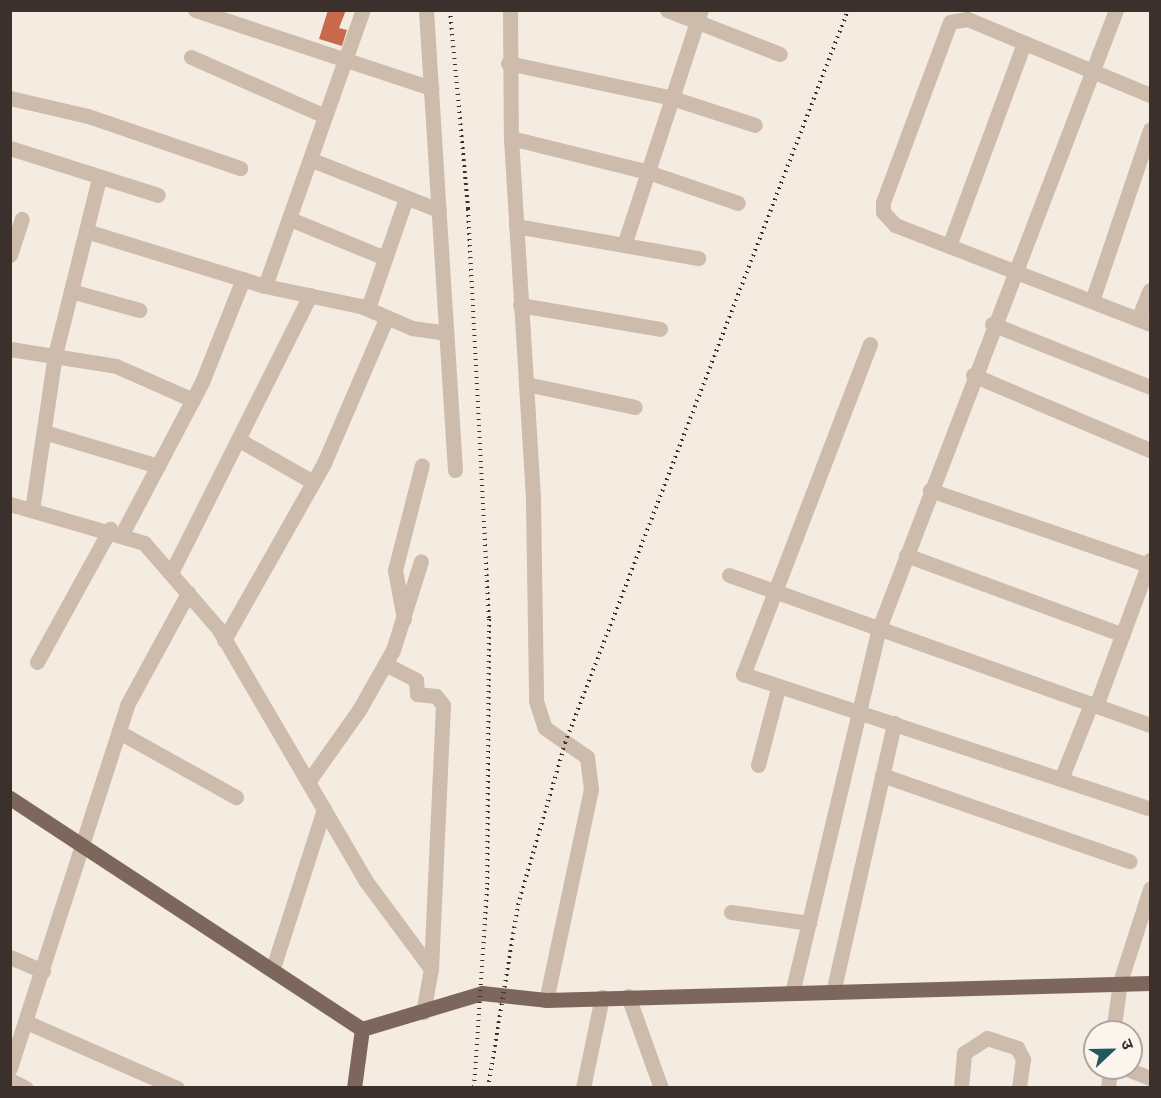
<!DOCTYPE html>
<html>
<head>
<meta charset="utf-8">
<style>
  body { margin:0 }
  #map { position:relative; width:1161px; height:1098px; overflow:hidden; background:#f4ebe1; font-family:"Noto Sans","Noto Sans Devanagari",sans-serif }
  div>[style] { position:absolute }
  .building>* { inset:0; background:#c8694b }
  .minor>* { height:15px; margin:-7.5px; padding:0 7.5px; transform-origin:7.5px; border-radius:7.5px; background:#cdbbac }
  .major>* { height:15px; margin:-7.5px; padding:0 7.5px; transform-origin:7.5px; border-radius:7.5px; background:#7d675c }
  .rail>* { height:4px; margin-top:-2px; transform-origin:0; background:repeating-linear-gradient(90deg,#3b302b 0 1.5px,transparent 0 6px) }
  span { translate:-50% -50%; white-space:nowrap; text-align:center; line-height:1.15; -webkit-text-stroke:6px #fbf5ee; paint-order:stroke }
  .frame { position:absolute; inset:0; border:12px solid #3b302b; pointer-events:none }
  .north { position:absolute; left:1083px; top:1020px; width:60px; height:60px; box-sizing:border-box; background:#fbf5ee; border:2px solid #aea6a0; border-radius:50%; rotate:68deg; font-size:16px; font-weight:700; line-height:24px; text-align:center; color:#3b302b }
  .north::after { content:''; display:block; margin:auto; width:21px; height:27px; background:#1f5a5e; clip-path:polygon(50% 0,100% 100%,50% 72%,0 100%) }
</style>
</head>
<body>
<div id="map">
  <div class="building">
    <div style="clip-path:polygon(328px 10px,346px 10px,339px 28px,347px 30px,342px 46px,319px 39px)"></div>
  </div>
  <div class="minor">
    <div style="left:195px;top:10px;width:249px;rotate:18.3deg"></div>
    <div style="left:426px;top:10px;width:461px;rotate:86.4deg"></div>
    <div style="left:510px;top:10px;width:128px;rotate:89.6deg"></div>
    <div style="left:511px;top:138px;width:364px;rotate:86.5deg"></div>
    <div style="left:533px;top:501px;width:200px;rotate:89.1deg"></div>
    <div style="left:536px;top:701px;width:28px;rotate:72deg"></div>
    <div style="left:545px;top:728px;width:51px;rotate:34.6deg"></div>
    <div style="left:587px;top:757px;width:32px;rotate:83deg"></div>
    <div style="left:591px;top:789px;width:216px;rotate:102deg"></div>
    <div style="left:667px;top:10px;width:121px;rotate:21.3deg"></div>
    <div style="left:191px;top:57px;width:146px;rotate:23.8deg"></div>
    <div style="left:508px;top:63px;width:168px;rotate:12deg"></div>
    <div style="left:672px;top:98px;width:87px;rotate:18deg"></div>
    <div style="left:1150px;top:95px;width:198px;rotate:-157.4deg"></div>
    <div style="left:967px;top:19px;width:17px;rotate:170deg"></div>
    <div style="left:950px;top:22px;width:192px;rotate:110.4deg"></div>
    <div style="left:883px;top:202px;width:10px;rotate:90deg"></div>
    <div style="left:883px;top:212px;width:18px;rotate:47deg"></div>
    <div style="left:895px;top:225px;width:274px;rotate:21.2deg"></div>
    <div style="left:10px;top:98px;width:80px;rotate:13deg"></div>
    <div style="left:88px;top:116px;width:161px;rotate:18.9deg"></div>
    <div style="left:511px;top:138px;width:141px;rotate:13.9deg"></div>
    <div style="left:648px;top:172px;width:95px;rotate:19deg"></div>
    <div style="left:10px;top:148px;width:155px;rotate:17.6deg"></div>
    <div style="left:312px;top:160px;width:136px;rotate:21.6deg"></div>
    <div style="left:290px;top:219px;width:103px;rotate:22.3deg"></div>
    <div style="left:516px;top:226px;width:185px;rotate:10deg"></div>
    <div style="left:86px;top:231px;width:187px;rotate:17.1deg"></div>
    <div style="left:265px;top:286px;width:98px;rotate:11.8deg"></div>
    <div style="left:361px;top:306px;width:56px;rotate:23.3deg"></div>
    <div style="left:412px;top:328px;width:34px;rotate:8deg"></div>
    <div style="left:624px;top:245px;width:247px;rotate:-71.9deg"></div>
    <div style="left:949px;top:246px;width:216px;rotate:-69.7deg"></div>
    <div style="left:10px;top:255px;width:38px;rotate:-72deg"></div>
    <div style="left:265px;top:286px;width:293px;rotate:-70.5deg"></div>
    <div style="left:71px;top:291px;width:71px;rotate:15.6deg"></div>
    <div style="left:1092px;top:301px;width:181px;rotate:-71.3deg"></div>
    <div style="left:520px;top:305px;width:142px;rotate:9.7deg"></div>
    <div style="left:368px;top:308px;width:116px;rotate:-70.9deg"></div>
    <div style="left:1138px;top:319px;width:31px;rotate:-68deg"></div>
    <div style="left:992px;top:324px;width:170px;rotate:21.7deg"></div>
    <div style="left:870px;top:344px;width:354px;rotate:111deg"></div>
    <div style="left:743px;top:674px;width:426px;rotate:18.3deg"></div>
    <div style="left:10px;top:349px;width:107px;rotate:9.1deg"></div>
    <div style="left:116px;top:366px;width:84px;rotate:23.8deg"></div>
    <div style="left:973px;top:375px;width:192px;rotate:23deg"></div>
    <div style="left:526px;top:384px;width:111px;rotate:11.9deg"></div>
    <div style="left:44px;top:432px;width:119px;rotate:16.6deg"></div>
    <div style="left:241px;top:441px;width:83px;rotate:29.7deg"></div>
    <div style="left:930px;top:490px;width:231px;rotate:19deg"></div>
    <div style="left:10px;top:504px;width:140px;rotate:16.2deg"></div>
    <div style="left:144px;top:543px;width:113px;rotate:49deg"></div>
    <div style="left:218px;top:628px;width:292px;rotate:59.7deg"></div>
    <div style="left:365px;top:880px;width:111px;rotate:53.4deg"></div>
    <div style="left:32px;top:510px;width:157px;rotate:-81.6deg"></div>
    <div style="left:55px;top:355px;width:182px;rotate:-76deg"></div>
    <div style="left:123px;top:532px;width:170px;rotate:-62.2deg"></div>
    <div style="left:202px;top:382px;width:111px;rotate:-68.3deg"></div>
    <div style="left:906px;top:555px;width:231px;rotate:20.2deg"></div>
    <div style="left:171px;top:573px;width:311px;rotate:-63.4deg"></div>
    <div style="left:729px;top:575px;width:447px;rotate:19.6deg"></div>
    <div style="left:404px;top:619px;width:50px;rotate:-100.4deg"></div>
    <div style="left:395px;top:570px;width:108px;rotate:-75.6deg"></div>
    <div style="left:224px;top:640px;width:203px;rotate:-60.5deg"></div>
    <div style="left:324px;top:463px;width:159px;rotate:-66.7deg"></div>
    <div style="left:37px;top:662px;width:152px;rotate:-61.2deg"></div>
    <div style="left:385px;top:664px;width:35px;rotate:27deg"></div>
    <div style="left:416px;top:680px;width:14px;rotate:86deg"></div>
    <div style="left:417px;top:694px;width:19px;rotate:6deg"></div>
    <div style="left:436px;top:696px;width:11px;rotate:52deg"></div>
    <div style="left:443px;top:705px;width:264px;rotate:92.6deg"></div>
    <div style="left:431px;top:969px;width:44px;rotate:100.5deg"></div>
    <div style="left:1096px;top:706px;width:156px;rotate:-69.7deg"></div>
    <div style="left:119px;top:732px;width:134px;rotate:29.1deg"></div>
    <div style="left:758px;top:765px;width:80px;rotate:-75.4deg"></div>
    <div style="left:882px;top:775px;width:262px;rotate:19.2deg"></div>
    <div style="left:1061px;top:779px;width:81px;rotate:-68.2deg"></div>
    <div style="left:308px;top:782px;width:88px;rotate:-54.7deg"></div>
    <div style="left:359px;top:710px;width:69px;rotate:-60.5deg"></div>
    <div style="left:393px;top:650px;width:93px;rotate:-72.5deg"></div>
    <div style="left:731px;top:912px;width:79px;rotate:8deg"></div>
    <div style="left:10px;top:957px;width:36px;rotate:23deg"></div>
    <div style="left:273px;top:968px;width:167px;rotate:-72.2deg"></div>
    <div style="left:834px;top:988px;width:272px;rotate:-77.2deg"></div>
    <div style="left:793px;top:989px;width:368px;rotate:-76.6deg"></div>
    <div style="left:878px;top:631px;width:665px;rotate:-69.03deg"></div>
    <div style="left:628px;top:996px;width:98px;rotate:70.3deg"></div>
    <div style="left:26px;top:1022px;width:165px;rotate:23.6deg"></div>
    <div style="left:1113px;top:1032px;width:50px;rotate:-82deg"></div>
    <div style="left:1120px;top:982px;width:98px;rotate:-72.1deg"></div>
    <div style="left:10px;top:1068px;width:381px;rotate:-72.1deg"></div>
    <div style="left:127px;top:705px;width:128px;rotate:-61.4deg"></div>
    <div style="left:1125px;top:1068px;width:27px;rotate:22deg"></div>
    <div style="left:10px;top:1080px;width:18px;rotate:27deg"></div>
    <div style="left:583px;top:1088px;width:93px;rotate:-78.2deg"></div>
    <div style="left:961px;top:1088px;width:35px;rotate:-85deg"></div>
    <div style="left:964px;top:1053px;width:27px;rotate:-33deg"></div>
    <div style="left:987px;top:1038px;width:32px;rotate:18deg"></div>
    <div style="left:1017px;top:1048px;width:13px;rotate:61deg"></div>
    <div style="left:1023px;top:1059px;width:29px;rotate:98deg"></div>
    <div style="left:1108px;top:1088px;width:20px;rotate:-84deg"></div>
  </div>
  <div class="major">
    <div style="left:10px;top:798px;width:421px;rotate:33.3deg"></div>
    <div style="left:362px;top:1029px;width:125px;rotate:-16.7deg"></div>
    <div style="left:482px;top:993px;width:64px;rotate:6.2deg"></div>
    <div style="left:546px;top:1000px;width:604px;rotate:-1.61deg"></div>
    <div style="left:354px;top:1088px;width:60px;rotate:-82.3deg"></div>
  </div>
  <div class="rail">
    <div style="left:450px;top:10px;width:200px;rotate:84.8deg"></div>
    <div style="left:468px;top:209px;width:411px;rotate:87.1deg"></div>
    <div style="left:489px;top:619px;width:269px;rotate:90.4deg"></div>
    <div style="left:487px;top:888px;width:200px;rotate:93.7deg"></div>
    <div style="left:488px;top:1088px;width:185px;rotate:-80.7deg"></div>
    <div style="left:518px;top:905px;width:169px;rotate:-73.8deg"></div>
    <div style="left:565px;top:743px;width:786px;rotate:-68.89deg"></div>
  </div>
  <div class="frame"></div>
  <div class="north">उ</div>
</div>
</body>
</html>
